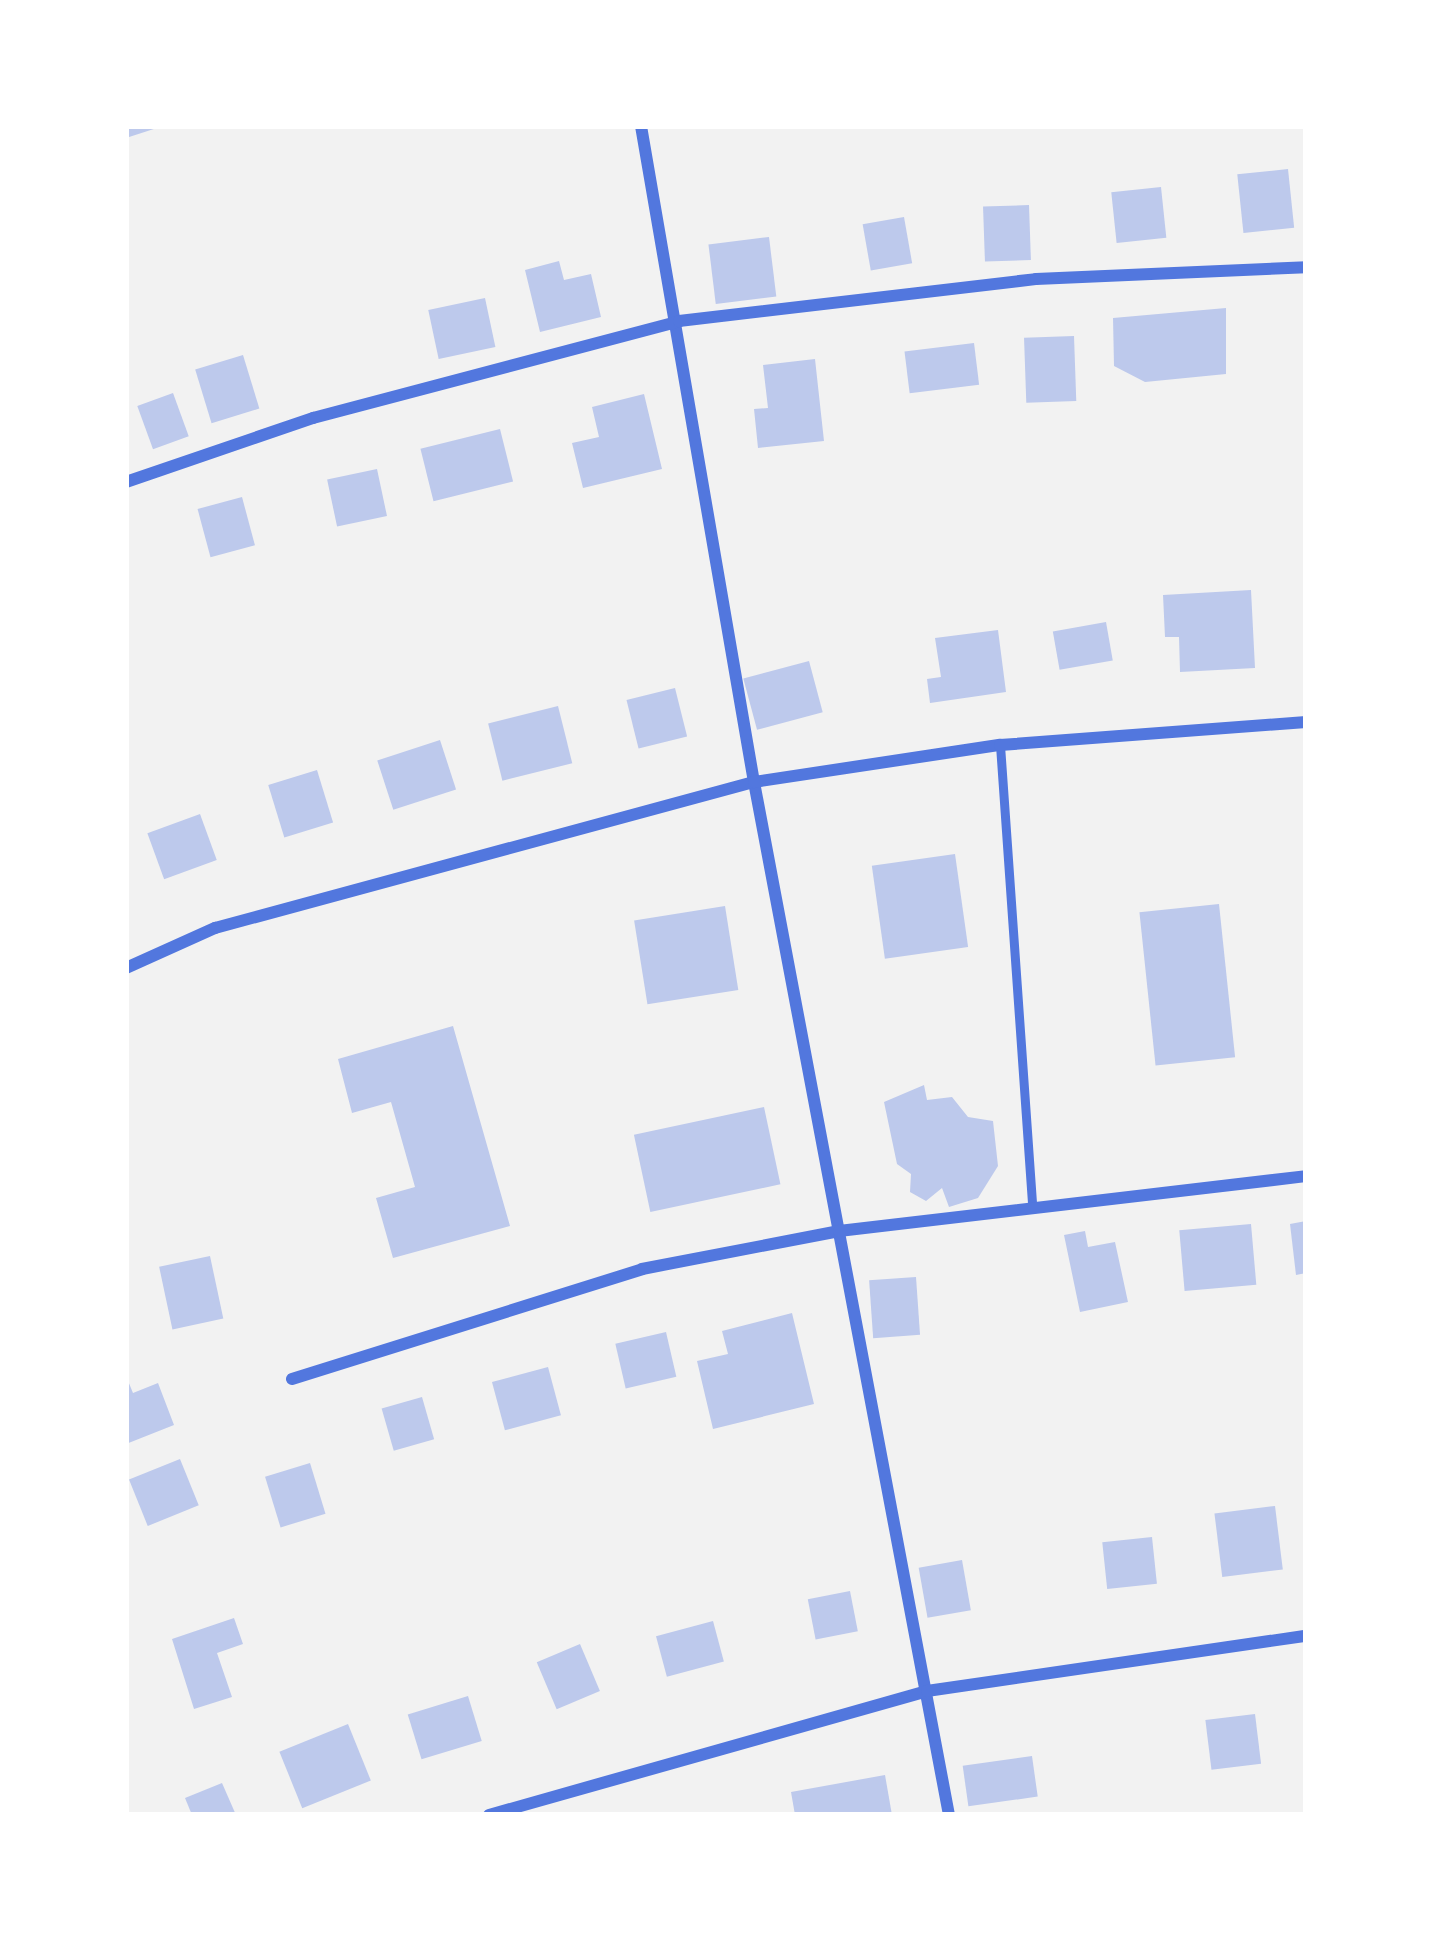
<!DOCTYPE html>
<html>
<head>
<meta charset="utf-8">
<style>
  body { margin:0 }
  #map { position:relative; width:1432px; height:1941px; overflow:hidden; background:#f2f2f2; font-family:Mulish,sans-serif }
  div>[style] { position:absolute }
  .building>* { inset:0; background:#bdc9ec; transform-origin:0 0 }
  .service>* { height:9px; margin:-4.5px; padding:0 4.5px; transform-origin:4.5px; border-radius:4.5px; background:#5277de }
  .minor>* { height:12px; margin:-6px; padding:0 6px; transform-origin:6px; border-radius:6px; background:#5277de }
  span { translate:-50% -50%; white-space:nowrap; text-align:center; line-height:1.15; -webkit-text-stroke:12px #fff; paint-order:stroke }
  .frame { position:absolute; inset:0; border:129px solid #fff; pointer-events:none }
</style>
</head>
<body>
<div id="map">
  <div class="building">
    <div style="clip-path:polygon(126px 126px,160px 126px,160px 127px,126px 138px)"></div>
    <div style="left:1288px;top:169px;width:59px;height:51px;rotate:84deg"></div>
    <div style="left:1161px;top:187px;width:51px;height:50px;rotate:84deg"></div>
    <div style="left:1029px;top:205px;width:55px;height:46px;rotate:88deg"></div>
    <div style="left:904px;top:217px;width:47px;height:42px;rotate:80deg"></div>
    <div style="left:769px;top:237px;width:60px;height:61px;rotate:83deg"></div>
    <div style="clip-path:polygon(559px 261px,564px 280px,591px 274px,601px 317px,540px 332px,525px 270px)"></div>
    <div style="left:485px;top:298px;width:50px;height:58px;rotate:78deg"></div>
    <div style="clip-path:polygon(1226px 308px,1226px 374px,1145px 382px,1114px 366px,1113px 318px)"></div>
    <div style="left:1074px;top:336px;width:65px;height:50px;rotate:88deg"></div>
    <div style="left:974px;top:343px;width:42px;height:70px;rotate:83deg"></div>
    <div style="left:243px;top:355px;width:56px;height:50px;rotate:73deg"></div>
    <div style="clip-path:polygon(815px 359px,824px 441px,758px 448px,754px 409px,768px 408px,763px 365px)"></div>
    <div style="left:173px;top:393px;width:46px;height:38px;rotate:70deg"></div>
    <div style="clip-path:polygon(644px 394px,662px 469px,583px 488px,572px 443px,599px 437px,592px 407px)"></div>
    <div style="left:500px;top:429px;width:54px;height:82px;rotate:76deg"></div>
    <div style="left:377px;top:469px;width:48px;height:51px;rotate:78deg"></div>
    <div style="left:242px;top:497px;width:50px;height:46px;rotate:75deg"></div>
    <div style="clip-path:polygon(1251px 590px,1255px 668px,1180px 672px,1179px 637px,1165px 637px,1163px 595px)"></div>
    <div style="left:1106px;top:622px;width:39px;height:54px;rotate:80deg"></div>
    <div style="clip-path:polygon(998px 630px,1006px 692px,930px 703px,927px 679px,941px 677px,935px 638px)"></div>
    <div style="left:809px;top:661px;width:53px;height:68px;rotate:75deg"></div>
    <div style="left:675px;top:688px;width:50px;height:50px;rotate:76deg"></div>
    <div style="left:558px;top:706px;width:59px;height:72px;rotate:76deg"></div>
    <div style="left:440px;top:740px;width:52px;height:66px;rotate:72deg"></div>
    <div style="left:317px;top:770px;width:55px;height:51px;rotate:73deg"></div>
    <div style="left:200px;top:814px;width:49px;height:56px;rotate:70deg"></div>
    <div style="left:955px;top:854px;width:94px;height:84px;rotate:82deg"></div>
    <div style="left:1219px;top:904px;width:154px;height:80px;rotate:84deg"></div>
    <div style="left:725px;top:906px;width:85px;height:92px;rotate:81deg"></div>
    <div style="clip-path:polygon(453px 1026px,510px 1226px,393px 1258px,376px 1198px,415px 1187px,391px 1102px,352px 1113px,338px 1059px)"></div>
    <div style="clip-path:polygon(924px 1085px,927px 1100px,952px 1097px,968px 1117px,993px 1121px,998px 1166px,978px 1198px,949px 1207px,942px 1188px,926px 1201px,910px 1192px,911px 1174px,897px 1164px,884px 1102px)"></div>
    <div style="left:764px;top:1107px;width:79px;height:133px;rotate:78deg"></div>
    <div style="clip-path:polygon(1306px 1221px,1306px 1273px,1296px 1275px,1290px 1224px)"></div>
    <div style="left:1251px;top:1224px;width:61px;height:72px;rotate:85deg"></div>
    <div style="clip-path:polygon(1085px 1231px,1088px 1247px,1115px 1242px,1128px 1302px,1080px 1312px,1064px 1235px)"></div>
    <div style="left:210px;top:1256px;width:64px;height:52px;rotate:78deg"></div>
    <div style="left:916px;top:1277px;width:58px;height:47px;rotate:86deg"></div>
    <div style="clip-path:polygon(792px 1313px,814px 1404px,713px 1429px,697px 1361px,728px 1354px,722px 1331px)"></div>
    <div style="left:666px;top:1332px;width:46px;height:52px;rotate:77deg"></div>
    <div style="left:548px;top:1367px;width:50px;height:58px;rotate:75deg"></div>
    <div style="clip-path:polygon(126px 1376px,133px 1393px,158px 1383px,174px 1425px,126px 1444px)"></div>
    <div style="left:422px;top:1397px;width:44px;height:42px;rotate:74deg"></div>
    <div style="left:180px;top:1459px;width:50px;height:55px;rotate:68deg"></div>
    <div style="left:310px;top:1463px;width:53px;height:47px;rotate:73deg"></div>
    <div style="left:1275px;top:1506px;width:64px;height:61px;rotate:83deg"></div>
    <div style="left:1152px;top:1537px;width:47px;height:50px;rotate:84deg"></div>
    <div style="left:962px;top:1560px;width:51px;height:44px;rotate:80deg"></div>
    <div style="left:850px;top:1591px;width:41px;height:43px;rotate:79deg"></div>
    <div style="clip-path:polygon(234px 1618px,243px 1644px,217px 1653px,232px 1697px,194px 1709px,172px 1639px)"></div>
    <div style="left:713px;top:1621px;width:42px;height:59px;rotate:75deg"></div>
    <div style="left:580px;top:1644px;width:51px;height:47px;rotate:67deg"></div>
    <div style="left:468px;top:1696px;width:47px;height:63px;rotate:73deg"></div>
    <div style="left:1255px;top:1714px;width:50px;height:50px;rotate:83deg"></div>
    <div style="left:348px;top:1724px;width:61px;height:74px;rotate:68deg"></div>
    <div style="left:1032px;top:1756px;width:41px;height:70px;rotate:82deg"></div>
    <div style="clip-path:polygon(885px 1775px,892px 1815px,795px 1815px,791px 1792px)"></div>
    <div style="clip-path:polygon(222px 1783px,236px 1815px,192px 1815px,185px 1798px)"></div>
  </div>
  <div class="service">
    <div style="left:1000px;top:745px;width:462px;rotate:86deg"></div>
  </div>
  <div class="minor">
    <div style="left:641px;top:126px;width:666px;rotate:80.23deg"></div>
    <div style="left:754px;top:782px;width:1051px;rotate:79.31deg"></div>
    <div style="left:126px;top:482px;width:198px;rotate:-18.9deg"></div>
    <div style="left:313px;top:418px;width:379px;rotate:-14.8deg"></div>
    <div style="left:679px;top:321px;width:359px;rotate:-6.7deg"></div>
    <div style="left:1036px;top:279px;width:270px;rotate:-2.5deg"></div>
    <div style="left:126px;top:968px;width:98px;rotate:-24.2deg"></div>
    <div style="left:215px;top:928px;width:558px;rotate:-15.16deg"></div>
    <div style="left:754px;top:782px;width:249px;rotate:-8.6deg"></div>
    <div style="left:1000px;top:745px;width:307px;rotate:-4.3deg"></div>
    <div style="left:292px;top:1379px;width:367px;rotate:-17.4deg"></div>
    <div style="left:642px;top:1269px;width:201px;rotate:-10.9deg"></div>
    <div style="left:839px;top:1231px;width:470px;rotate:-6.7deg"></div>
    <div style="left:489px;top:1815px;width:455px;rotate:-15.8deg"></div>
    <div style="left:927px;top:1691px;width:383px;rotate:-8.3deg"></div>
  </div>
  <div class="frame"></div>
</div>
</body>
</html>
